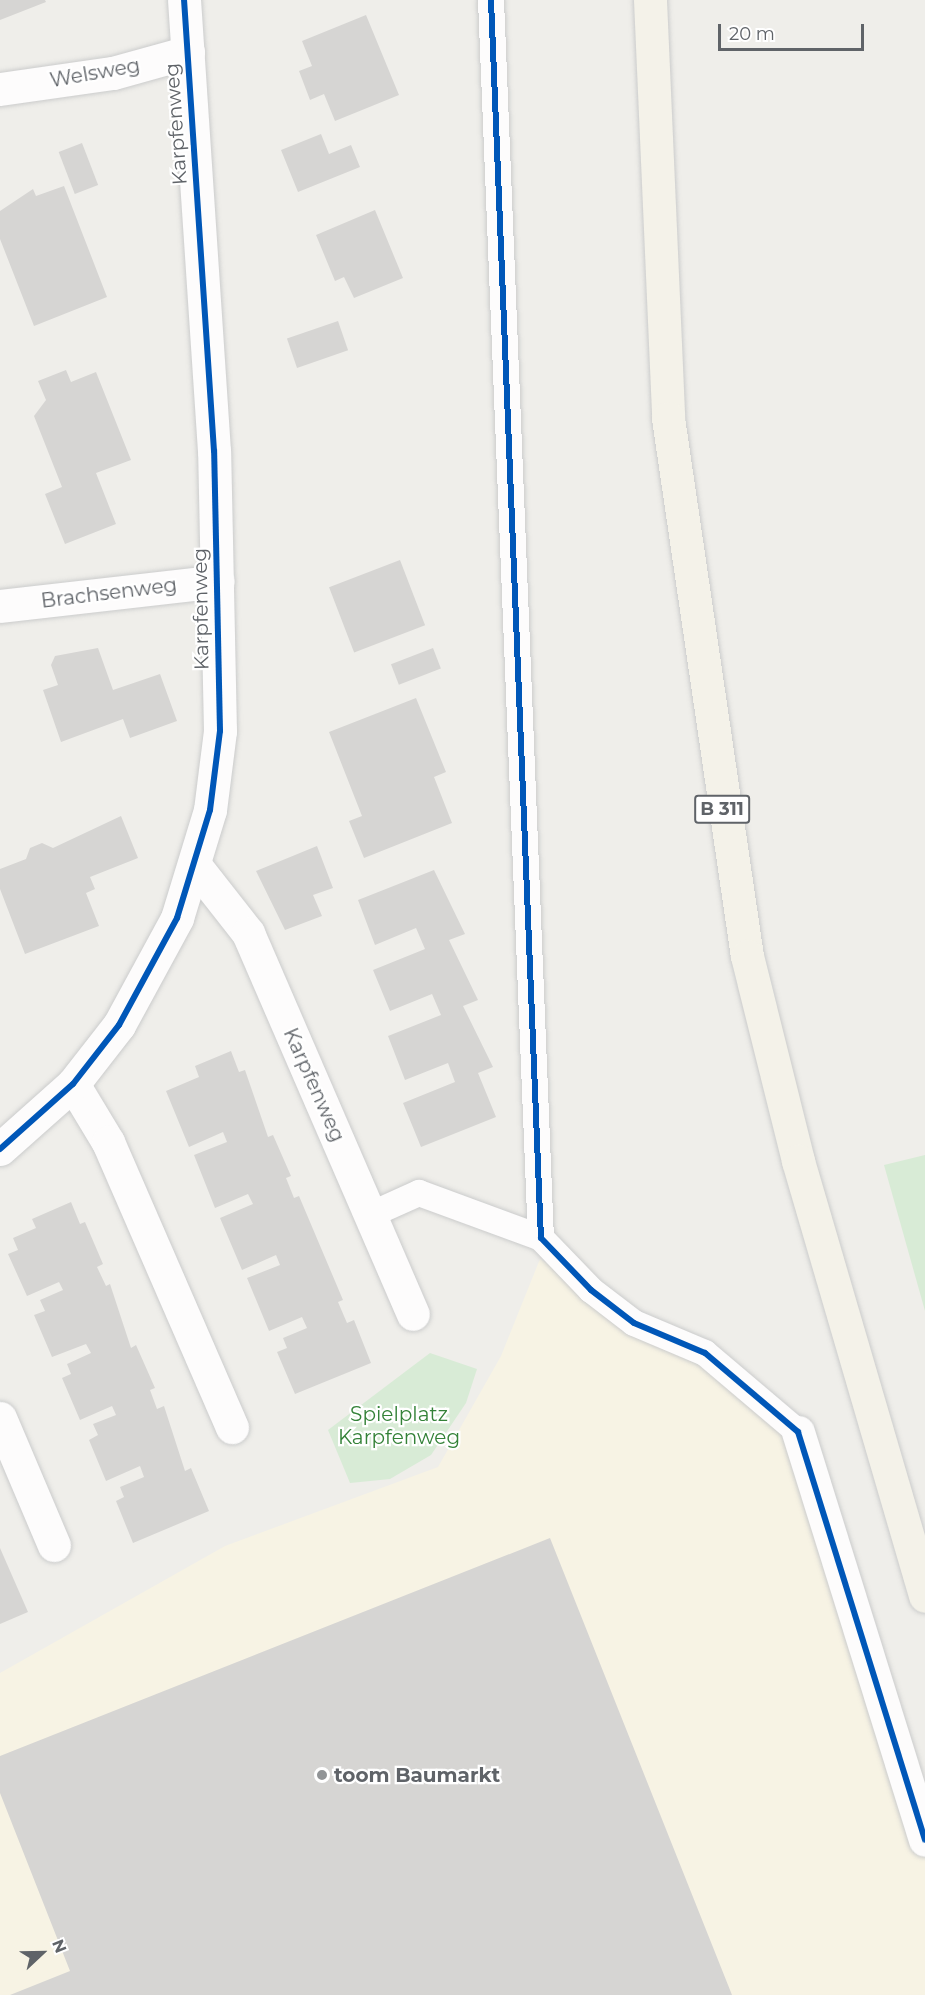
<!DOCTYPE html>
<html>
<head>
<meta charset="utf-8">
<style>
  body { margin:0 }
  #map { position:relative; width:925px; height:1995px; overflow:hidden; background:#efeeea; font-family:Montserrat,sans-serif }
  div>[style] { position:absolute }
  .commercial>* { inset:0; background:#f7f3e4 }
  .green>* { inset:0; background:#d8ebd6 }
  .building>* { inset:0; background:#d6d5d3; transform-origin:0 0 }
  .roads { filter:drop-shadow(0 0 2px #cbcccc) drop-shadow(0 0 2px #cbcccc) }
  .lane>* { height:26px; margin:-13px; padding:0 13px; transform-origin:13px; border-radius:13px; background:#fdfcfc }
  .street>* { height:33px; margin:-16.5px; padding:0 16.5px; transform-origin:16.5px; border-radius:16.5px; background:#fdfcfc }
  .primary>* { height:33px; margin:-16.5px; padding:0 16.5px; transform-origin:16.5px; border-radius:16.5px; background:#f4f2e9 }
  .cycleway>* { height:6px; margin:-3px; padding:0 3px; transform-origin:3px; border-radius:3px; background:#0057b8 }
  .dots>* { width:16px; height:16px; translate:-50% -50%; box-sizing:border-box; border:3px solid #fff; border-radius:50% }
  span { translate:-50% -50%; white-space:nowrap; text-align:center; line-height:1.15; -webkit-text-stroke:4.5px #fff; paint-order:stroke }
  .shield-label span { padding:2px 4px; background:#fff; border:2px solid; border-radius:4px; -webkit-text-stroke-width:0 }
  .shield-label { font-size:18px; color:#5f6368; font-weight:700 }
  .street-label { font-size:20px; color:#5f6368 }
  .park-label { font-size:20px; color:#348238 }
  .poi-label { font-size:20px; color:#5f6368; font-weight:700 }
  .left { translate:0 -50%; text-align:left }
  .north { position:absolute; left:12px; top:1923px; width:60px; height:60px; -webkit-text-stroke:4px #fff; paint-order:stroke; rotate:68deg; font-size:16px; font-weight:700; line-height:24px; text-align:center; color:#5f6368 }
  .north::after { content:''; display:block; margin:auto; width:21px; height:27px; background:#5f6368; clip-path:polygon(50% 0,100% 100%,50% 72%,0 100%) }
  .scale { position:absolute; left:718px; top:24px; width:146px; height:27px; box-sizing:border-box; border:3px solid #5f6368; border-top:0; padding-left:8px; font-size:18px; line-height:21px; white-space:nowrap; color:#5f6368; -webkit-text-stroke:4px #fff; paint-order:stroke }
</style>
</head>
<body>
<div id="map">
  <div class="commercial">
    <div style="clip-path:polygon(540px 1259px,679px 1341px,798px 1432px,925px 1840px,925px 1995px,0 1995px,0 1673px,225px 1546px,438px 1467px,501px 1356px)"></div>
  </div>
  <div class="green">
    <div style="clip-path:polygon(925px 1155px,925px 1311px,884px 1165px)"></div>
    <div style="clip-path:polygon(430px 1353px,477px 1369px,466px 1403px,431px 1455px,390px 1479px,350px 1483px,328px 1430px)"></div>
  </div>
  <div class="building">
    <div style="clip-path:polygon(0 0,45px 0,46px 2px,0 20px)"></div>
    <div style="clip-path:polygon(366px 15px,399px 95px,335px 121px,324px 94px,310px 100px,299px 71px,312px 66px,302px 41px)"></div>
    <div style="clip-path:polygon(321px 134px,329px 154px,351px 145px,360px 167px,298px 192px,281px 150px)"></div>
    <div style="left:82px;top:143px;width:45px;height:25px;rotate:69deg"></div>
    <div style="clip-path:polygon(64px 186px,107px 297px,34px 326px,0 239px,0 211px,33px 189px,36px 196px)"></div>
    <div style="clip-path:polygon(375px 210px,403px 278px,354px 298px,344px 277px,335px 281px,316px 235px)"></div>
    <div style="left:338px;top:321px;width:31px;height:54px;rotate:71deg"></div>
    <div style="clip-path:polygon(66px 370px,71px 382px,96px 372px,131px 460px,96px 473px,116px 524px,65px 544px,45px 494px,62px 487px,34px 416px,46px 400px,38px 381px)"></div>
    <div style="left:400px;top:560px;width:70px;height:76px;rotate:69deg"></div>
    <div style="clip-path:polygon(98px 648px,113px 690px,160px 674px,177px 721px,130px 738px,123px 719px,61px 742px,43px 690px,58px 685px,51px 665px,55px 656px)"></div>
    <div style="left:433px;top:648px;width:22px;height:45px;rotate:69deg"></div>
    <div style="clip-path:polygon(416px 698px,446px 772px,434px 777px,452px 823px,364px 858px,349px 821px,362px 816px,329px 732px)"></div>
    <div style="clip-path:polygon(121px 816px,138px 858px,90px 877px,95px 889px,86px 893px,99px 926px,25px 954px,0 889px,0 869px,26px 859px,30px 848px,42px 843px,53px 848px)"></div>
    <div style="clip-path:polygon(317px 846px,333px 888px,313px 895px,322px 916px,285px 930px,256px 871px)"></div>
    <div style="clip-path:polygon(434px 870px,465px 934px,449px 940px,478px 1000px,463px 1006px,493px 1067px,478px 1073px,496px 1117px,421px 1147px,403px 1103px,455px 1082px,448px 1063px,405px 1080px,388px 1036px,441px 1015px,432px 994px,390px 1011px,373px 970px,425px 949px,416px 928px,375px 945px,358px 900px)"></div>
    <div style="clip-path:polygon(231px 1051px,239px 1072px,245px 1070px,268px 1137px,273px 1135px,291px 1176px,286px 1178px,294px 1198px,299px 1196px,343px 1300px,338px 1302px,347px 1323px,354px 1320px,371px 1363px,295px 1394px,277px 1352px,287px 1348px,283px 1338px,307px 1328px,302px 1317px,269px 1331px,247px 1278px,280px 1265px,276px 1255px,242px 1270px,220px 1218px,253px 1204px,248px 1194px,215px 1208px,194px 1155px,227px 1142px,223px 1132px,189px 1147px,166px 1091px,199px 1077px,195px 1066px)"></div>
    <div style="clip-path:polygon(71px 1202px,80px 1224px,85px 1222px,103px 1264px,97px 1267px,106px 1286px,110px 1284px,131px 1348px,136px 1345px,155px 1388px,150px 1390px,157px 1409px,164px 1406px,185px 1471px,191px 1468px,209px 1511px,133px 1543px,116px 1501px,124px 1497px,120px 1487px,144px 1477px,140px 1466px,106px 1481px,89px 1440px,98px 1435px,93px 1424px,116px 1415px,112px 1406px,80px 1420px,62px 1378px,71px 1374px,67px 1364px,91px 1353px,86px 1344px,52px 1357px,34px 1315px,45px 1311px,40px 1300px,63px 1290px,59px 1282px,27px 1296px,8px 1254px,18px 1250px,13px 1238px,36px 1228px,32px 1219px)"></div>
    <div style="clip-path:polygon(550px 1538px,732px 1995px,10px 1995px,70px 1971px,0 1793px,0 1756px)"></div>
    <div style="clip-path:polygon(0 1548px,28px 1612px,0 1624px)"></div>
  </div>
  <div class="roads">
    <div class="lane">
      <div style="left:491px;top:0;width:1239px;rotate:87.69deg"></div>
      <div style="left:541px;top:1238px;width:72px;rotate:46.1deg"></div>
      <div style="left:591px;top:1290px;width:54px;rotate:37.5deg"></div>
      <div style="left:634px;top:1323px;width:77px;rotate:22.9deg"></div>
      <div style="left:705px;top:1353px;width:122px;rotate:40.3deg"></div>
      <div style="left:370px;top:1215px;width:54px;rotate:-24.2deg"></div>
      <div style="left:419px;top:1193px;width:130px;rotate:20.2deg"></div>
    </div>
    <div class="street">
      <div style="left:0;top:89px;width:114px;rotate:-8.1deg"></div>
      <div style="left:113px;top:73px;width:78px;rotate:-15.6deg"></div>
      <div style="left:0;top:606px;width:219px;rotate:-6.5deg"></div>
      <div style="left:197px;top:868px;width:83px;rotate:51.9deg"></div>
      <div style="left:248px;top:933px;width:415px;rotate:66.6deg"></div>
      <div style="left:73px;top:1084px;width:68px;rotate:58.9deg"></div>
      <div style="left:108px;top:1142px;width:311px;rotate:66.5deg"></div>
      <div style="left:0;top:1149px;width:98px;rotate:-41.7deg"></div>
      <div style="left:73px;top:1084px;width:75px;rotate:-52.1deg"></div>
      <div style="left:119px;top:1025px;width:122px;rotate:-61.5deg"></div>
      <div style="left:177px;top:918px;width:113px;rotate:-73deg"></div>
      <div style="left:210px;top:810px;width:80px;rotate:-82.8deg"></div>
      <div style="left:220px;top:731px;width:280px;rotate:-91.2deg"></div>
      <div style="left:214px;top:451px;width:452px;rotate:-93.8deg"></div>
      <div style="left:0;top:1418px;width:138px;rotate:67deg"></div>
      <div style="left:798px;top:1432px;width:427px;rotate:72.7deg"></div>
    </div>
    <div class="primary">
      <div style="left:650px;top:0;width:418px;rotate:87.5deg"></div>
      <div style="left:668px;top:418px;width:544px;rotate:81.65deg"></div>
      <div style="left:747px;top:956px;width:211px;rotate:76deg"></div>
      <div style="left:798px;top:1161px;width:453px;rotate:73.7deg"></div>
    </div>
  </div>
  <div class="cycleway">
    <div style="left:491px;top:0;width:1239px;rotate:87.69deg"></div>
    <div style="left:541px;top:1238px;width:72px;rotate:46.1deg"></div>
    <div style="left:591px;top:1290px;width:54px;rotate:37.5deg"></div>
    <div style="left:634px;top:1323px;width:77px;rotate:22.9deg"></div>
    <div style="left:705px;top:1353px;width:122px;rotate:40.3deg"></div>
    <div style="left:798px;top:1432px;width:427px;rotate:72.7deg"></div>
    <div style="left:0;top:1149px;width:98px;rotate:-41.7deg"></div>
    <div style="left:73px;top:1084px;width:75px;rotate:-52.1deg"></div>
    <div style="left:119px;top:1025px;width:122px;rotate:-61.5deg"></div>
    <div style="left:177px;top:918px;width:113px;rotate:-73deg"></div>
    <div style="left:210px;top:810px;width:80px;rotate:-82.8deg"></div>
    <div style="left:220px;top:731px;width:280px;rotate:-91.2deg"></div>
    <div style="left:214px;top:451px;width:452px;rotate:-93.8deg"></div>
  </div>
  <div class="dots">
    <div style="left:322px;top:1775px;background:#919496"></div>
  </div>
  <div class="shield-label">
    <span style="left:722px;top:809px">B 311</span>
  </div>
  <div class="street-label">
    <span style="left:95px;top:73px;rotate:-10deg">Welsweg</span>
    <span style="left:176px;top:124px;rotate:-94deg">Karpfenweg</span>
    <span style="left:109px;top:593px;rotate:-7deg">Brachsenweg</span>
    <span style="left:201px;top:609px;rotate:-91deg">Karpfenweg</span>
    <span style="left:314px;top:1085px;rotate:66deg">Karpfenweg</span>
  </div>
  <div class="park-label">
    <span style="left:399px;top:1426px">Spielplatz<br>Karpfenweg</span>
  </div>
  <div class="poi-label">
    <span class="left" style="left:334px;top:1775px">toom Baumarkt</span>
  </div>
  <div class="north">N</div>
  <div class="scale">20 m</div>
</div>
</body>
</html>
